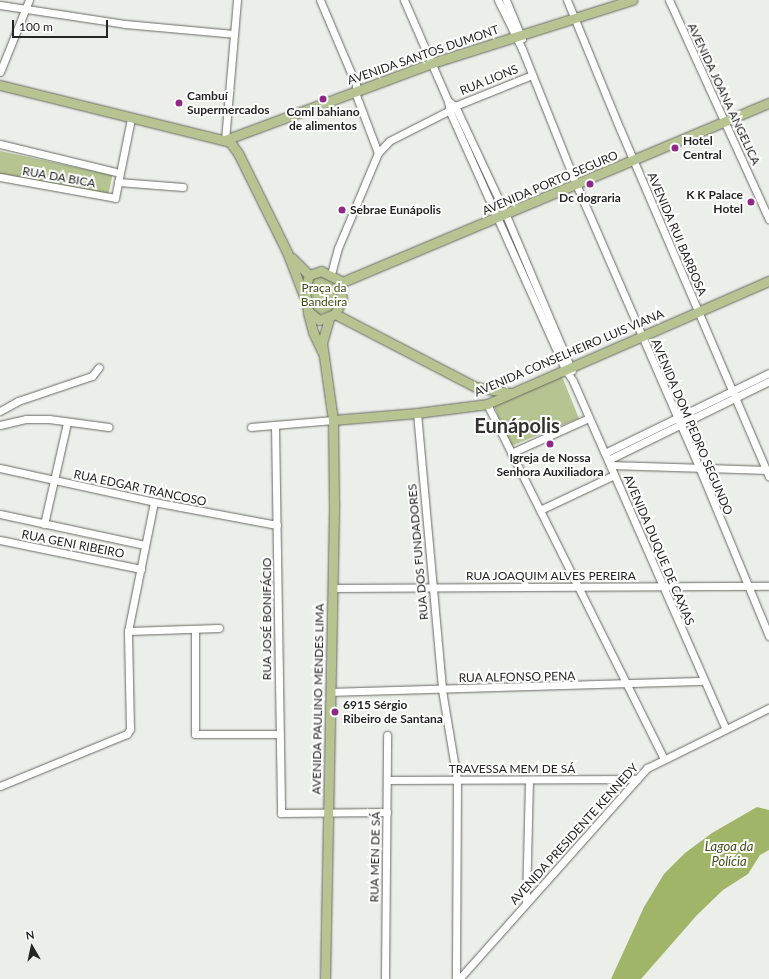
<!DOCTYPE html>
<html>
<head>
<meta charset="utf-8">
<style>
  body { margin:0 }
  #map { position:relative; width:769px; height:979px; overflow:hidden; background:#eceee9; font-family:Lato,sans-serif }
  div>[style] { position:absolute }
  .green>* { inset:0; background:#b5c491; transform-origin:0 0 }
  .water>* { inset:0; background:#a0b567 }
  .roads { filter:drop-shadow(0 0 1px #686964) drop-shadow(0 0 1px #686964) }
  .minor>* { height:7px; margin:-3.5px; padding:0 3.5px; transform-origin:3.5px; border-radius:3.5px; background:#fff }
  .major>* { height:9px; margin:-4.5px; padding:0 4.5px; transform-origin:4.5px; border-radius:4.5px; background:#b7c491 }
  .dots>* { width:11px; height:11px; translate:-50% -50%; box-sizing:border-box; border:2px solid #fff; border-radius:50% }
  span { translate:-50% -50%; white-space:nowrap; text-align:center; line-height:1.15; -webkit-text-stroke:4px #fff; paint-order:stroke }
  .street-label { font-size:12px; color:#252624 }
  .poi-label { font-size:12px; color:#252624; font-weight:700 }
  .left { translate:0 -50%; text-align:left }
  .right { translate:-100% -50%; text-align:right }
  .park-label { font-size:12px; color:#3e4b12 }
  .water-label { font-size:13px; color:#425017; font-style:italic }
  .town-label { font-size:20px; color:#32332f; font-weight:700 }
  .north { position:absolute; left:12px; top:927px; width:40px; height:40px; -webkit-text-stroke:3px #fff; paint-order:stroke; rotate:351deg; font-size:11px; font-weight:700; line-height:16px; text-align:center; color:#252624 }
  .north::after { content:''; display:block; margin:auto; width:14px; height:18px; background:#252624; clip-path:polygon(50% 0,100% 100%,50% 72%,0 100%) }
  .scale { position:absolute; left:12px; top:20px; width:96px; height:18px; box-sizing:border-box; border:2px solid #252624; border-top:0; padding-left:5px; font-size:12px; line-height:14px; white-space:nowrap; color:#252624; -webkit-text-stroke:3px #fff; paint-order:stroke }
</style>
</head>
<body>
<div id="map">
  <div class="green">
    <div style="left:0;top:151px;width:115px;height:23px;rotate:12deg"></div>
    <div style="clip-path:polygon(323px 274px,335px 282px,340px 297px,333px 311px,316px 315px,310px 308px,308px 292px,311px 279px)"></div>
    <div style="left:561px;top:374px;width:48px;height:74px;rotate:68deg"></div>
  </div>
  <div class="water">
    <div style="clip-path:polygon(757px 807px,769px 810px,769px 850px,760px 855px,748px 874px,723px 890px,697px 915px,641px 979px,611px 979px,644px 907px,664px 874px,685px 853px,712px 833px)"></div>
  </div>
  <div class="roads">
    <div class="minor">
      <div style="left:320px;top:0;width:92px;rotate:67deg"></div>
      <div style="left:356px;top:85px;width:10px;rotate:90deg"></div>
      <div style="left:356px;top:95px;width:62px;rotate:69.2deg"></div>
      <div style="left:404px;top:0;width:110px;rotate:66.5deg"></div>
      <div style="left:448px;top:101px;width:11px;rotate:80deg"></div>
      <div style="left:450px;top:112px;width:282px;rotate:65.9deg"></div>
      <div style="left:565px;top:369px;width:14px;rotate:56deg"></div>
      <div style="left:573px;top:381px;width:379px;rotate:66.3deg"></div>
      <div style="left:498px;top:0;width:55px;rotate:63.9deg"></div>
      <div style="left:522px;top:49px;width:145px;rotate:68.2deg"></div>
      <div style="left:576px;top:184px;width:309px;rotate:66.5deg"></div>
      <div style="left:699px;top:467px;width:183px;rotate:67.5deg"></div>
      <div style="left:506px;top:0;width:42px;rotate:67.7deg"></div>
      <div style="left:567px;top:0;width:139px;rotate:67.7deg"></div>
      <div style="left:620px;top:129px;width:378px;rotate:66.8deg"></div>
      <div style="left:669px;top:0;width:241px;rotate:65.5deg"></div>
      <div style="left:0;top:5px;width:126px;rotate:8.6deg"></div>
      <div style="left:125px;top:24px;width:109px;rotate:5.2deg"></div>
      <div style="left:0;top:72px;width:78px;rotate:-68.1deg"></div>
      <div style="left:448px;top:101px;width:9px;rotate:36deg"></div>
      <div style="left:455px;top:106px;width:120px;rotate:64.9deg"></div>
      <div style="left:506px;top:215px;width:169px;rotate:67.1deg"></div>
      <div style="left:455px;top:106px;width:83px;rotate:-21.9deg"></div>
      <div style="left:225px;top:140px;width:141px;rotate:-85.1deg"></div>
      <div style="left:0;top:144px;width:123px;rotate:13.6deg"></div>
      <div style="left:0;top:177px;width:117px;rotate:10.3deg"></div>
      <div style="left:115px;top:198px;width:81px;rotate:-78.6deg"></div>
      <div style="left:118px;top:182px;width:65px;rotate:4.4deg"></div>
      <div style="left:331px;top:274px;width:27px;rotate:-75deg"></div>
      <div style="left:338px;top:248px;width:103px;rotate:-67.2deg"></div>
      <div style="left:378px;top:153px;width:16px;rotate:-47deg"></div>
      <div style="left:389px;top:141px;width:71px;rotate:-26.9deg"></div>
      <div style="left:487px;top:404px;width:397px;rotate:63.5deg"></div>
      <div style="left:0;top:411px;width:21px;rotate:-29deg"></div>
      <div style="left:18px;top:401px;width:78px;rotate:-18.7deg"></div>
      <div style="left:92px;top:376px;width:11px;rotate:-52deg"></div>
      <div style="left:417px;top:413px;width:278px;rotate:84.8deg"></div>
      <div style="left:442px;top:690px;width:91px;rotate:80.5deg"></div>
      <div style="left:457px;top:780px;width:199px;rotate:90.3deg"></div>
      <div style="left:0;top:425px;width:27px;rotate:-13deg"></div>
      <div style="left:26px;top:419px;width:23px"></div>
      <div style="left:49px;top:419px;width:60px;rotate:7.7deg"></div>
      <div style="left:275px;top:425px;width:388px;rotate:89.1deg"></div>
      <div style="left:281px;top:813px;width:106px;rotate:-0.5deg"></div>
      <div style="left:251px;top:427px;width:82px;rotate:-4.9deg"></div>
      <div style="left:511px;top:453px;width:85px;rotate:-24.2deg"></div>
      <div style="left:605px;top:453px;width:182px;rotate:-26deg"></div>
      <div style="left:608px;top:460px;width:179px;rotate:-26.1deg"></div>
      <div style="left:610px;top:465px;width:159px;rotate:1.8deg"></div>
      <div style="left:0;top:468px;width:158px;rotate:12.4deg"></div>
      <div style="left:154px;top:502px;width:125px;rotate:10.6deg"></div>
      <div style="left:540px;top:510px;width:82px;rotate:-25.3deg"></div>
      <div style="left:0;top:514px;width:148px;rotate:12.1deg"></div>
      <div style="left:44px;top:524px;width:104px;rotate:-77.2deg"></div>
      <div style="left:0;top:540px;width:144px;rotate:11.6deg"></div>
      <div style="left:333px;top:588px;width:436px;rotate:-0.3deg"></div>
      <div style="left:195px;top:629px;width:105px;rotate:90deg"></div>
      <div style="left:195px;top:734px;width:84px"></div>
      <div style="left:128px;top:631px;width:91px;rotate:-1.9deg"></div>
      <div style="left:331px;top:692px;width:373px;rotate:-1.7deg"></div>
      <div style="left:387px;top:780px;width:250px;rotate:-0.2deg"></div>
      <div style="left:0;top:786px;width:137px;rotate:-22.3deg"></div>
      <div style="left:127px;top:734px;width:6px;rotate:-59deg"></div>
      <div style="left:130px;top:729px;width:98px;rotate:-91.2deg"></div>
      <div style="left:128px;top:631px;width:132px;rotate:-78.6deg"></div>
      <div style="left:526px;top:903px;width:123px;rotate:-88.6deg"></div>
      <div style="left:385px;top:979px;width:244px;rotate:-89.5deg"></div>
      <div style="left:459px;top:979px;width:283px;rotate:-48.3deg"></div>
      <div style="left:647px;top:768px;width:136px;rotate:-26.2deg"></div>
    </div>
    <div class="major">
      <div style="left:0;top:85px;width:237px;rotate:13.9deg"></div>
      <div style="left:230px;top:142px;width:14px;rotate:54deg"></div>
      <div style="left:238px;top:153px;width:110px;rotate:63.7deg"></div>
      <div style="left:287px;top:252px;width:47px;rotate:68.9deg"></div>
      <div style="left:225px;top:140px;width:221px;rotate:-20.4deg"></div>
      <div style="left:432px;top:63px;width:210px;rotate:-17.5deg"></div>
      <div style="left:292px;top:258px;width:24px;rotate:45deg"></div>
      <div style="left:321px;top:271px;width:20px;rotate:27deg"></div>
      <div style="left:339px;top:280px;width:20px;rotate:81deg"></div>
      <div style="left:342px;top:300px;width:16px;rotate:117deg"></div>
      <div style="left:335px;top:314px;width:17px;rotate:159deg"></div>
      <div style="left:319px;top:320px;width:14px;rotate:-141deg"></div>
      <div style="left:308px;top:311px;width:22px;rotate:-98deg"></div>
      <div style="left:305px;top:289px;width:15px;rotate:-74deg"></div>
      <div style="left:309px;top:275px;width:13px;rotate:-18deg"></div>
      <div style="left:340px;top:283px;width:465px;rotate:-22.8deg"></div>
      <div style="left:308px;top:313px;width:20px;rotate:75deg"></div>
      <div style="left:313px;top:332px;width:21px;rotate:65deg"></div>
      <div style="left:335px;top:314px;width:159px;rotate:27.4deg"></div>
      <div style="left:476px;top:387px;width:35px;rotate:10deg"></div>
      <div style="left:333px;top:420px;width:84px;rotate:-4.8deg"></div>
      <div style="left:417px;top:413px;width:71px;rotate:-7.3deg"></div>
      <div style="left:487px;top:404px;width:308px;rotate:-23.6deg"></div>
      <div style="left:325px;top:979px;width:476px;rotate:-88.9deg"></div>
      <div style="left:334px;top:503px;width:83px;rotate:-90.7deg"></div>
      <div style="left:333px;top:420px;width:78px;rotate:-98.1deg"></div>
      <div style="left:322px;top:343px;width:26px;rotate:-74deg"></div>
    </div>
  </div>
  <div class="dots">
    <div style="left:323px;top:99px;background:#92278a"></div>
    <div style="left:179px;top:103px;background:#92278a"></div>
    <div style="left:675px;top:148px;background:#92278a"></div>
    <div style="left:590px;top:184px;background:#92278a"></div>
    <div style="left:751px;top:202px;background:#92278a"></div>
    <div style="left:342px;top:210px;background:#92278a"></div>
    <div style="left:550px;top:444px;background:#92278a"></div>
    <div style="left:335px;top:712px;background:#92278a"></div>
  </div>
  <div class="street-label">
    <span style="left:423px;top:55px;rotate:-19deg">AVENIDA SANTOS DUMONT</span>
    <span style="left:489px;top:80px;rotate:-22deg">RUA LIONS</span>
    <span style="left:724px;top:94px;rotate:65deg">AVENIDA JOANA ANGELICA</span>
    <span style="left:59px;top:177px;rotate:10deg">RUA DA BICA</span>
    <span style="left:550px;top:183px;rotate:-23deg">AVENIDA PORTO SEGURO</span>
    <span style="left:677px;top:234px;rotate:67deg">AVENIDA RUI BARBOSA</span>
    <span style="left:569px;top:353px;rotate:-23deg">AVENIDA CONSELHEIRO LUIS VIANA</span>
    <span style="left:692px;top:427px;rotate:67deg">AVENIDA DOM PEDRO SEGUNDO</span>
    <span style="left:140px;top:488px;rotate:12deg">RUA EDGAR TRANCOSO</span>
    <span style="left:73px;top:544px;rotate:11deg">RUA GENI RIBEIRO</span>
    <span style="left:659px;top:550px;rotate:67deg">AVENIDA DUQUE DE CAXIAS</span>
    <span style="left:418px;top:552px;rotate:-95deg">RUA DOS FUNDADORES</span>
    <span style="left:551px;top:576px">RUA JOAQUIM ALVES PEREIRA</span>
    <span style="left:267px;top:619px;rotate:-90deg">RUA JOSÉ BONIFÁCIO</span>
    <span style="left:517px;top:677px;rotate:-1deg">RUA ALFONSO PENA</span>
    <span style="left:318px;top:699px;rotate:-89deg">AVENIDA PAULINO MENDES LIMA</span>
    <span style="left:512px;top:769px">TRAVESSA MEM DE SÁ</span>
    <span style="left:574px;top:834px;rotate:-48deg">AVENIDA PRESIDENTE KENNEDY</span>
    <span style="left:375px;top:857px;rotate:-89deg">RUA MEN DE SÁ</span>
  </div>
  <div class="poi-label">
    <span class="left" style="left:187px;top:103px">Cambuí<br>Supermercados</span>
    <span style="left:323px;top:119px">Coml bahiano<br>de alimentos</span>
    <span class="left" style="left:683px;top:148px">Hotel<br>Central</span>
    <span class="right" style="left:743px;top:202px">K K Palace<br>Hotel</span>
    <span style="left:590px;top:198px">Dc dograria</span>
    <span class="left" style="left:350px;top:210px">Sebrae Eunápolis</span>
    <span style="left:550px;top:465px">Igreja de Nossa<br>Senhora Auxiliadora</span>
    <span class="left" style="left:343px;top:712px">6915 Sérgio<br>Ribeiro de Santana</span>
  </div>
  <div class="park-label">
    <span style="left:324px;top:295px">Praça da<br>Bandeira</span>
  </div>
  <div class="water-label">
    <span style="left:729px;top:854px">Lagoa da<br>Polícia</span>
  </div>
  <div class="town-label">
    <span style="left:517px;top:425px">Eunápolis</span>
  </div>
  <div class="north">N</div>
  <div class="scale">100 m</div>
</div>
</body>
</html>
